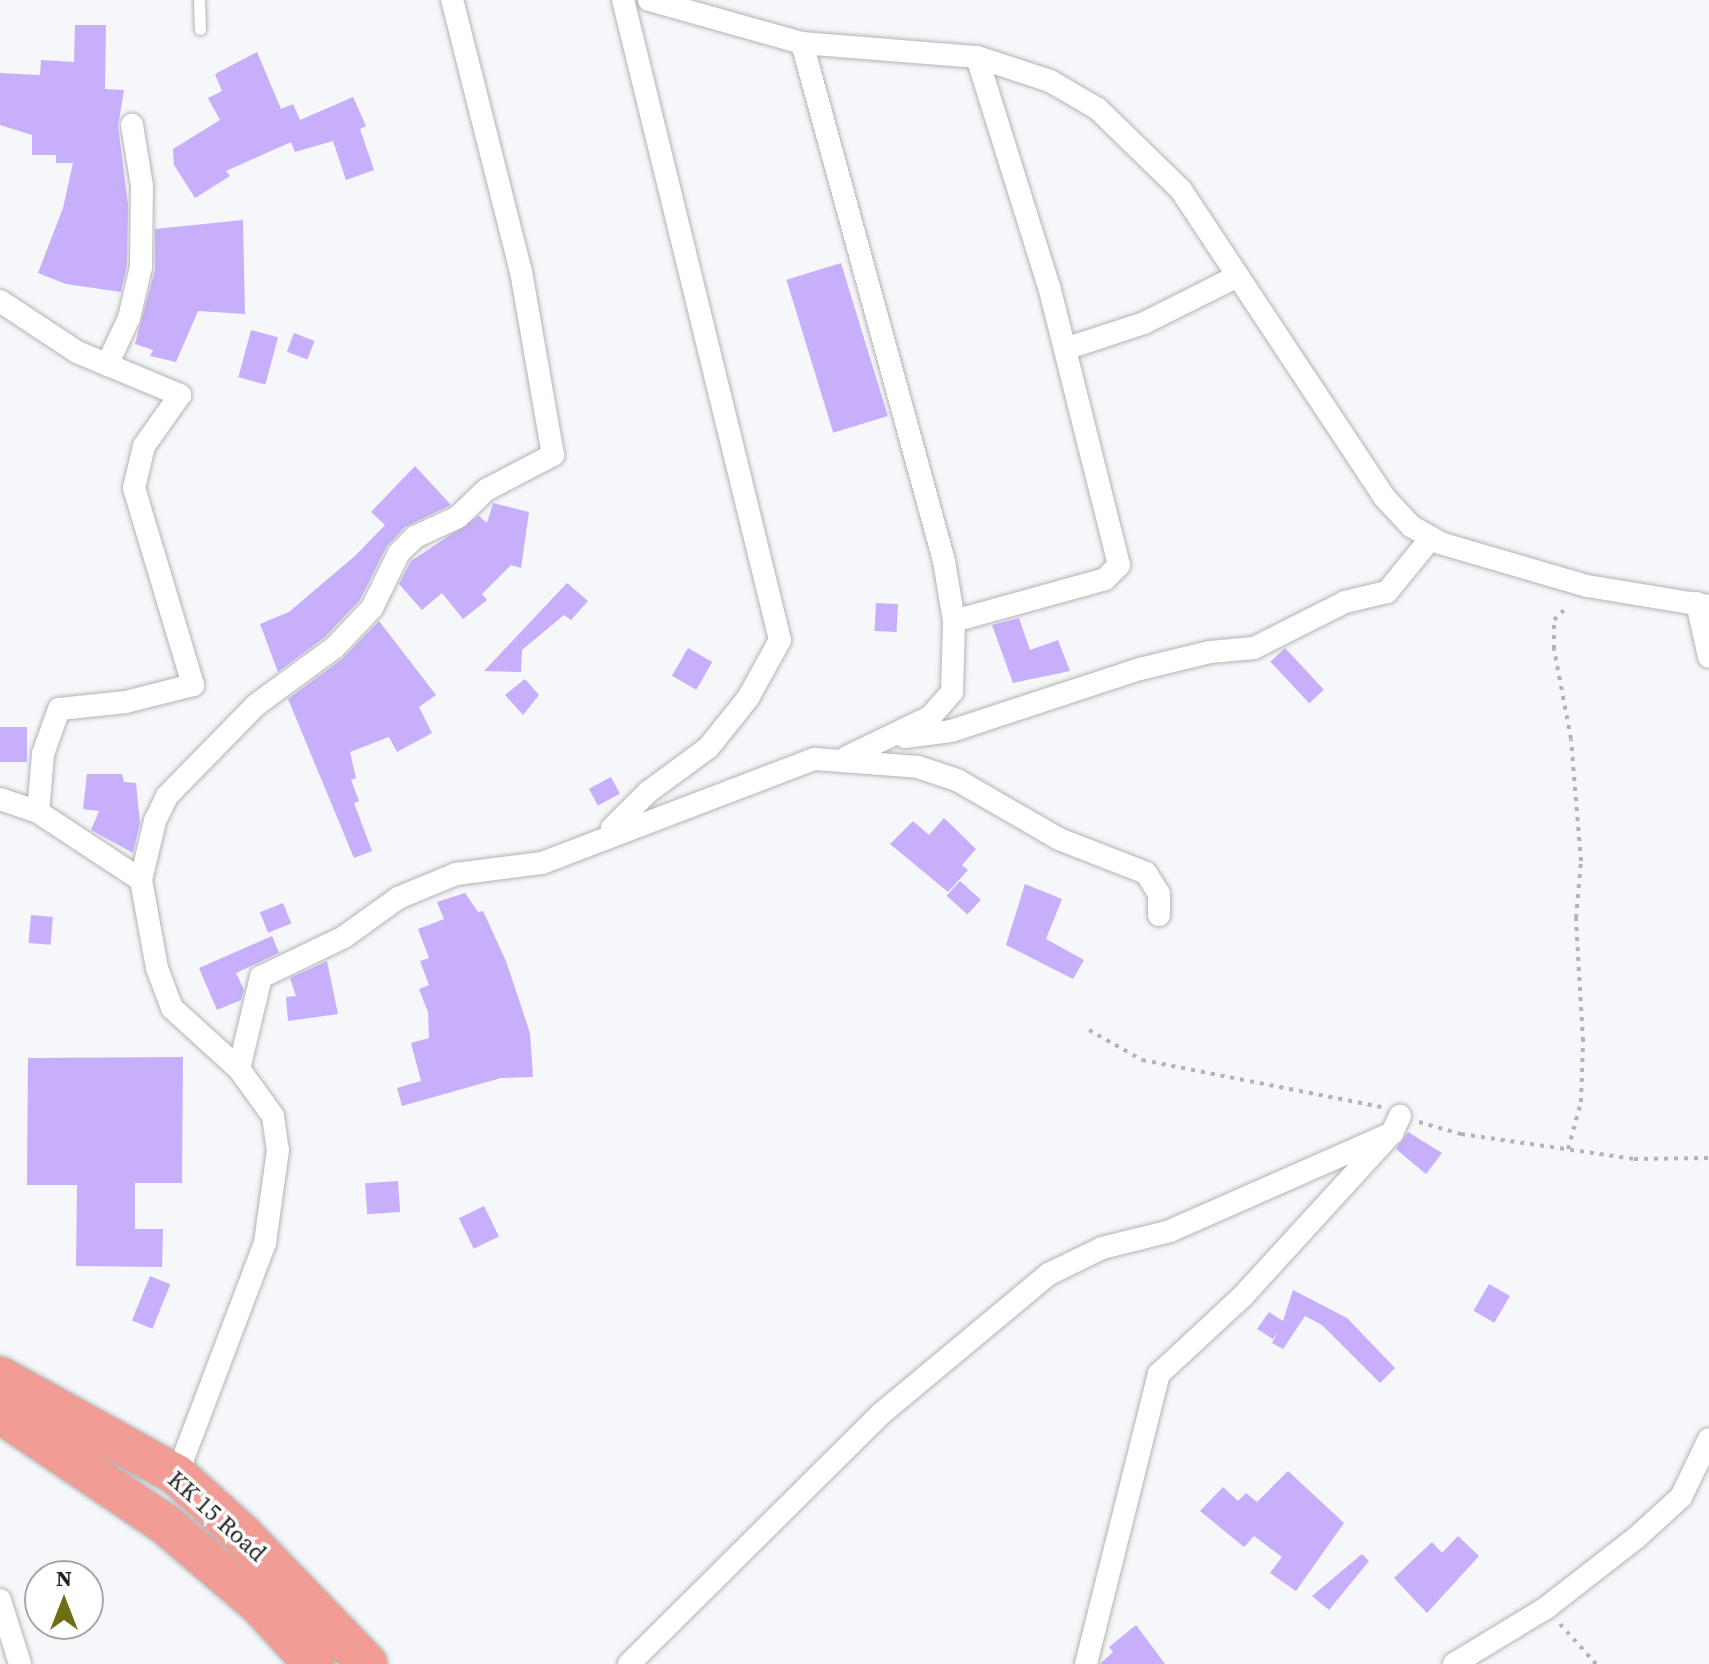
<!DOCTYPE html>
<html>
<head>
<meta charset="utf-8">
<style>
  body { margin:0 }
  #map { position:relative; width:1709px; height:1664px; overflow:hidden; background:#f5f7fa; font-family:"Source Serif 4",serif }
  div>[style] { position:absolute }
  .building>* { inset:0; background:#c7affb; transform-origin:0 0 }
  .path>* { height:4px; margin-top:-2px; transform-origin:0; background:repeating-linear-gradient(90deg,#b2b4b6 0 4px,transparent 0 10px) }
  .roads { filter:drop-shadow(0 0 2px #b2b4b6) drop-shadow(0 0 2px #b2b4b6) }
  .lane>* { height:11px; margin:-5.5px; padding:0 5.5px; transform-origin:5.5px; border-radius:5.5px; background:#fff }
  .street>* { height:22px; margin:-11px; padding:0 11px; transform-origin:11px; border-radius:11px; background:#fff }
  .highway>* { height:40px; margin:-20px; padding:0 20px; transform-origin:20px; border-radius:20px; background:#f19d96 }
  span { translate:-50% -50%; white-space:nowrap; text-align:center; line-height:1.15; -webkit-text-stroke:7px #fff; paint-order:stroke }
  .street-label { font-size:24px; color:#222223 }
  .north { position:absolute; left:24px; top:1560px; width:80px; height:80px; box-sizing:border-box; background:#fff; border:2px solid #a7a7a7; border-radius:50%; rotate:0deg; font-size:22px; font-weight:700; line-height:32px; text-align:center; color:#222223 }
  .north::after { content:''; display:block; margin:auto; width:28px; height:36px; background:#6f6f12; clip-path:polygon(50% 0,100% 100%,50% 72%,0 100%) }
</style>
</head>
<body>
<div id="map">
  <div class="building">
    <div style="clip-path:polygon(75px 25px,106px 25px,105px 89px,124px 90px,118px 126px,128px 205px,127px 265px,121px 292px,66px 284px,38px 273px,63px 208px,73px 163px,56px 163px,56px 155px,32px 155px,32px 135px,0 125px,0 73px,40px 75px,41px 60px,74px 62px)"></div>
    <div style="clip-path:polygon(257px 52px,281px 109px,293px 104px,300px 120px,353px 97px,366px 126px,360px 129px,374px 170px,346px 180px,333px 141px,295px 152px,291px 142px,226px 171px,230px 176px,195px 198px,174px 165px,173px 149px,220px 120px,208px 98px,222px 91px,215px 74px)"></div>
    <div style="clip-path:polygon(243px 220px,245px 314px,198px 311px,176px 362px,150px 356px,153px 350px,135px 344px,155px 270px,155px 229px)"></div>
    <div style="left:841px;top:263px;width:160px;height:57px;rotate:73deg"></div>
    <div style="left:251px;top:330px;width:28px;height:49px;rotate:15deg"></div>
    <div style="left:294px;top:333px;width:22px;height:20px;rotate:21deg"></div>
    <div style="clip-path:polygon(415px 466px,451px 505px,405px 527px,387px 546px,360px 600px,325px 637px,278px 672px,260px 624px,289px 612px,356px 555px,385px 525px,371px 512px)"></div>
    <div style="clip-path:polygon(493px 503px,529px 512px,521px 568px,511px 565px,482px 594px,487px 600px,463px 619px,442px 593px,422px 610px,399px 584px,411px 561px,479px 516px,487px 523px)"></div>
    <div style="clip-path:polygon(567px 583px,588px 601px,571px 620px,564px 615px,522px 650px,521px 672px,484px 671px)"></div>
    <div style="left:876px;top:603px;width:22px;height:28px;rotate:3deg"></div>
    <div style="clip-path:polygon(1019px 618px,1030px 650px,1058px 640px,1070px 671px,1013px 683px,992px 625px)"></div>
    <div style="clip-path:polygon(379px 621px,436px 695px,419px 707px,432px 733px,397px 752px,389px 737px,350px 752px,356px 778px,351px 780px,359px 801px,354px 803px,372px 851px,354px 858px,288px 699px,342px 659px)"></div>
    <div style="left:688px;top:648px;width:28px;height:32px;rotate:30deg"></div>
    <div style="left:1285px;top:648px;width:57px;height:20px;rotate:47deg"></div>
    <div style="clip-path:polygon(525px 679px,539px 695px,523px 715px,505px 695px)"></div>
    <div style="left:0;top:727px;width:27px;height:35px"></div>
    <div style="clip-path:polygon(87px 774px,122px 774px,124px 782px,136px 783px,140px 823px,133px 853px,91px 830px,99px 811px,83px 809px)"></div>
    <div style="left:611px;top:777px;width:19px;height:25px;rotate:62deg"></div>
    <div style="clip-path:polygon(944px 818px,976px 849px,962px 865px,968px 870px,948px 892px,890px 844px,913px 821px,929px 835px)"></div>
    <div style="left:960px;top:881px;width:28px;height:20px;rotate:42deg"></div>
    <div style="clip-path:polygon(1025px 884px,1062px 899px,1046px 939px,1084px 960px,1073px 979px,1006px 945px)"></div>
    <div style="clip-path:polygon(465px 893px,478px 912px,483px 911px,506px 961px,530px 1033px,533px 1077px,501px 1078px,402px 1106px,397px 1088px,421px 1081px,411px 1043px,429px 1038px,428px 1012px,419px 989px,429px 985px,420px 961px,429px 958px,418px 929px,444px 919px,437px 902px)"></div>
    <div style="left:283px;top:903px;width:22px;height:25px;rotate:68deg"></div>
    <div style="left:31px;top:915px;width:22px;height:28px;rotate:5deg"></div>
    <div style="clip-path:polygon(272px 936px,279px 953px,236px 973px,244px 990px,241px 1000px,217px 1010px,199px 968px)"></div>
    <div style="clip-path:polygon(327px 961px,338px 1014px,288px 1021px,286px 997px,296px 996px,290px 978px)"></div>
    <div style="clip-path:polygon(183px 1057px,182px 1183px,135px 1183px,135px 1229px,163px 1229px,162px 1267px,76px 1266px,77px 1185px,27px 1185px,28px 1058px)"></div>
    <div style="clip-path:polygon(1408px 1132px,1442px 1153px,1426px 1174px,1396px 1149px)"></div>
    <div style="left:398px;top:1181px;width:31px;height:33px;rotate:86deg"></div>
    <div style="left:484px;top:1206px;width:34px;height:28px;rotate:64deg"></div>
    <div style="left:150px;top:1276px;width:22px;height:48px;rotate:22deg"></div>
    <div style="left:1489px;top:1284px;width:24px;height:31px;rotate:30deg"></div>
    <div style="clip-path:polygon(1293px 1290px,1347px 1318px,1395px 1368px,1380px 1383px,1322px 1325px,1305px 1316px,1283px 1349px,1272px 1343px,1278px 1332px,1273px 1339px,1257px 1329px,1269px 1312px,1283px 1321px)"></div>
    <div style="clip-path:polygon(1288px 1471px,1344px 1523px,1296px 1591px,1270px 1573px,1282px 1557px,1254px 1536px,1244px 1547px,1200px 1511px,1223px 1487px,1238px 1501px,1246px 1493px,1257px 1502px)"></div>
    <div style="clip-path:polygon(1458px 1536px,1479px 1556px,1427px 1613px,1394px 1578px,1432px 1542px,1442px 1553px)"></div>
    <div style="clip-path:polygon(1362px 1554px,1369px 1561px,1329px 1610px,1312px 1596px)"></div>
    <div style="clip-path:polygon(1136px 1625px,1165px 1664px,1100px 1664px,1113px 1652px,1109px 1647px)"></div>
  </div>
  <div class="path">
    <div style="left:1089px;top:1030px;width:61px;rotate:29.5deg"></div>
    <div style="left:1142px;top:1060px;width:244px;rotate:11.1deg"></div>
    <div style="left:1419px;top:1122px;width:44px;rotate:15.9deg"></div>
    <div style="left:1461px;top:1134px;width:175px;rotate:8.2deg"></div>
    <div style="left:1634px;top:1159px;width:75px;rotate:-0.8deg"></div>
    <div style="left:1568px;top:1149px;width:49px;rotate:-74.5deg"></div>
    <div style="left:1581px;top:1102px;width:61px;rotate:-88.1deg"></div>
    <div style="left:1583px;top:1041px;width:123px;rotate:-93.3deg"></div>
    <div style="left:1576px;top:918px;width:57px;rotate:-85deg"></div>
    <div style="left:1581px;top:861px;width:122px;rotate:-94.7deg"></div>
    <div style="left:1571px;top:739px;width:92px;rotate:-100.7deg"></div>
    <div style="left:1554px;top:649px;width:29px;rotate:-90deg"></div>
    <div style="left:1554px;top:620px;width:20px;rotate:-45deg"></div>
    <div style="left:1560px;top:1624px;width:54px;rotate:48deg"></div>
  </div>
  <div class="roads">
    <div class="lane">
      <div style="left:199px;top:0;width:29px;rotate:88deg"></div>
    </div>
    <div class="street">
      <div style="left:649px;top:0;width:159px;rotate:15.7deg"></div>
      <div style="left:802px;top:43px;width:176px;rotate:4.6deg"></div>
      <div style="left:977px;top:57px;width:77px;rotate:18.2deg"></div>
      <div style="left:1050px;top:81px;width:56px;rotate:30.3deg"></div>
      <div style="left:1098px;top:109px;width:116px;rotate:44.3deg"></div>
      <div style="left:1181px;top:190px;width:368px;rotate:56.5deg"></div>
      <div style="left:1384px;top:497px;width:40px;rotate:47deg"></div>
      <div style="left:1411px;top:526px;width:34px;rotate:30deg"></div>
      <div style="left:1440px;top:543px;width:153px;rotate:16.3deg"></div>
      <div style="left:1587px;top:586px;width:124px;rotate:9.3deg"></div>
      <div style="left:802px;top:43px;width:537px;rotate:74.67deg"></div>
      <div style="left:944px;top:561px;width:61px;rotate:80.5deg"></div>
      <div style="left:954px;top:621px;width:71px;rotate:91.6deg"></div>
      <div style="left:952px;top:692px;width:33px;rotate:131deg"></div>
      <div style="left:930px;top:717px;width:92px;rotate:154.3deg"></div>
      <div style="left:0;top:301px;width:92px;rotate:33.5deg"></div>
      <div style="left:77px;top:352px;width:112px;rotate:22.7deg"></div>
      <div style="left:180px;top:395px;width:62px;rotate:125.2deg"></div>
      <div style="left:144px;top:446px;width:43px;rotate:103.4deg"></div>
      <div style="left:134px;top:488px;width:206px;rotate:73.3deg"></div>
      <div style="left:193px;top:685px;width:69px;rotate:165.8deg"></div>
      <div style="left:126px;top:702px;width:67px;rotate:174deg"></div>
      <div style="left:59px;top:709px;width:48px;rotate:109.6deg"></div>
      <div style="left:43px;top:754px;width:58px;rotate:94.9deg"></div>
      <div style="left:1065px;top:349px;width:83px;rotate:-18.2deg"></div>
      <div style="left:1144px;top:323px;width:103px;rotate:-26.6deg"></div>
      <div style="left:107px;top:365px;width:52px;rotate:-64.9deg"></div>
      <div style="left:129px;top:318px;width:52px;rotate:-76.8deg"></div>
      <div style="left:141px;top:267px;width:81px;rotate:-89.3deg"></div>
      <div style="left:142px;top:186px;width:62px;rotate:-99.3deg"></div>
      <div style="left:1697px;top:603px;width:55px;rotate:77.5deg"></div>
      <div style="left:954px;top:621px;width:157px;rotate:-15.5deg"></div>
      <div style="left:1105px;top:579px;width:20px;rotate:-45deg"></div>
      <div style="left:1119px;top:565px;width:287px;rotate:-104.1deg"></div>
      <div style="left:1049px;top:287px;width:241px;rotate:-107.4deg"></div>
      <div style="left:905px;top:737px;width:46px;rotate:-7.4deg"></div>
      <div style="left:951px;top:731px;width:199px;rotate:-18.2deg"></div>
      <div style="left:1140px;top:669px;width:72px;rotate:-13.7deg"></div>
      <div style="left:1210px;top:652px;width:44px;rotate:-5.2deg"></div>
      <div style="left:1254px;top:648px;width:102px;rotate:-26.8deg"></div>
      <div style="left:1345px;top:602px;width:43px;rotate:-13.4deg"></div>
      <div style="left:1387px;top:592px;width:70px;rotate:-50.8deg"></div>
      <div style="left:0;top:799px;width:40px;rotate:18.9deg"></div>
      <div style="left:38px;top:812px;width:123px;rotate:33.4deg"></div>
      <div style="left:141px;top:880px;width:89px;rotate:79.7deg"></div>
      <div style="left:157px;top:968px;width:43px;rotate:69.4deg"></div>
      <div style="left:172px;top:1008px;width:91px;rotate:42.3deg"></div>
      <div style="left:239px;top:1069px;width:58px;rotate:54.1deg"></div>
      <div style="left:273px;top:1116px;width:34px;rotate:82deg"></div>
      <div style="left:278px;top:1150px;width:94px;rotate:98deg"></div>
      <div style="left:265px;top:1243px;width:248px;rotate:110.8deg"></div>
      <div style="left:612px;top:828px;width:51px;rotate:-45deg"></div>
      <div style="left:648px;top:792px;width:74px;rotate:-36.3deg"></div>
      <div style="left:708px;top:748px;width:64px;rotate:-51.3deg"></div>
      <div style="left:748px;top:698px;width:66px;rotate:-61.1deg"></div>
      <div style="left:780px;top:640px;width:659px;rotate:-103.78deg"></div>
      <div style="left:141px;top:880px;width:61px;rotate:-76.7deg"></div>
      <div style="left:155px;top:821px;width:28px;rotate:-64deg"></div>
      <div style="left:167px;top:796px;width:127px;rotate:-45.6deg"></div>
      <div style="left:256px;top:705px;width:97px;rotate:-36.2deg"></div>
      <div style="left:334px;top:648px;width:55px;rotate:-46.5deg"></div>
      <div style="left:372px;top:608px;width:61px;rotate:-63.9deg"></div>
      <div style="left:399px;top:553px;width:23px;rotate:-45deg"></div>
      <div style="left:415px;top:537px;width:47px;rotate:-24.9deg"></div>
      <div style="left:458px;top:517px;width:39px;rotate:-44deg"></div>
      <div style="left:486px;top:490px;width:76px;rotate:-27.6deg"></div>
      <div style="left:553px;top:455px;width:186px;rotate:-99.9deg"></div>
      <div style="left:521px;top:272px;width:281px;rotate:-104.2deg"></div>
      <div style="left:239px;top:1069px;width:95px;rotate:-76.6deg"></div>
      <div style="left:261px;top:977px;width:92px;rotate:-25.7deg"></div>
      <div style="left:344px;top:937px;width:67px;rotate:-35.8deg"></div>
      <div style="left:398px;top:898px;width:63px;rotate:-22.5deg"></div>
      <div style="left:456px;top:874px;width:87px;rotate:-7.3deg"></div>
      <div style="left:542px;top:863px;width:292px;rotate:-20.9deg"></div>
      <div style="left:815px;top:759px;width:103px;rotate:4.4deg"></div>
      <div style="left:918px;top:767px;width:41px;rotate:18.4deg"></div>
      <div style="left:957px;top:780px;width:118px;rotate:30deg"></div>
      <div style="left:1059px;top:839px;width:93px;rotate:21.3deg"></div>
      <div style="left:1146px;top:873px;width:25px;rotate:58deg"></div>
      <div style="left:1159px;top:894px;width:21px;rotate:90deg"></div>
      <div style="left:0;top:1600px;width:67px;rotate:72.6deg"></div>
      <div style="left:629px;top:1664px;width:356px;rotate:-44.8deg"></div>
      <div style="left:882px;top:1413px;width:217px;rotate:-39.8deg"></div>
      <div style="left:1049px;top:1274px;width:59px;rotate:-26.1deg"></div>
      <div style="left:1102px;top:1248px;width:70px;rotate:-14deg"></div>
      <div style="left:1170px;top:1231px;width:243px;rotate:-23.8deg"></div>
      <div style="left:1086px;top:1664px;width:299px;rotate:-75.9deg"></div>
      <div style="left:1159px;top:1374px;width:113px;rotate:-42.9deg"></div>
      <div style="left:1242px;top:1297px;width:222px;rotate:-47.6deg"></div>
      <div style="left:1392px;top:1133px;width:19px;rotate:-65deg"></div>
      <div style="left:1454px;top:1664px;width:108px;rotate:-31.3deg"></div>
      <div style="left:1546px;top:1608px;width:114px;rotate:-37.9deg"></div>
      <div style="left:1636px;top:1538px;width:61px;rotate:-42.3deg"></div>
      <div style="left:1681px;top:1497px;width:64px;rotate:-64.2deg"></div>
    </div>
    <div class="highway">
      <div style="left:0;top:1377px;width:202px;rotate:29deg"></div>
      <div style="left:177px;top:1475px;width:89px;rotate:42.3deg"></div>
      <div style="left:243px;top:1535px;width:179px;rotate:46.1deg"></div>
      <div style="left:0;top:1413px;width:197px;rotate:33.9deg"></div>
      <div style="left:164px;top:1523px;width:125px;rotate:40.5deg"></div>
      <div style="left:259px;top:1604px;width:81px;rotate:47.5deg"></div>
    </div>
  </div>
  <div class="street-label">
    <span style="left:217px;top:1516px;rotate:42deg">KK 15 Road</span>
  </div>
  <div class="north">N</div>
</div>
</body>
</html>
